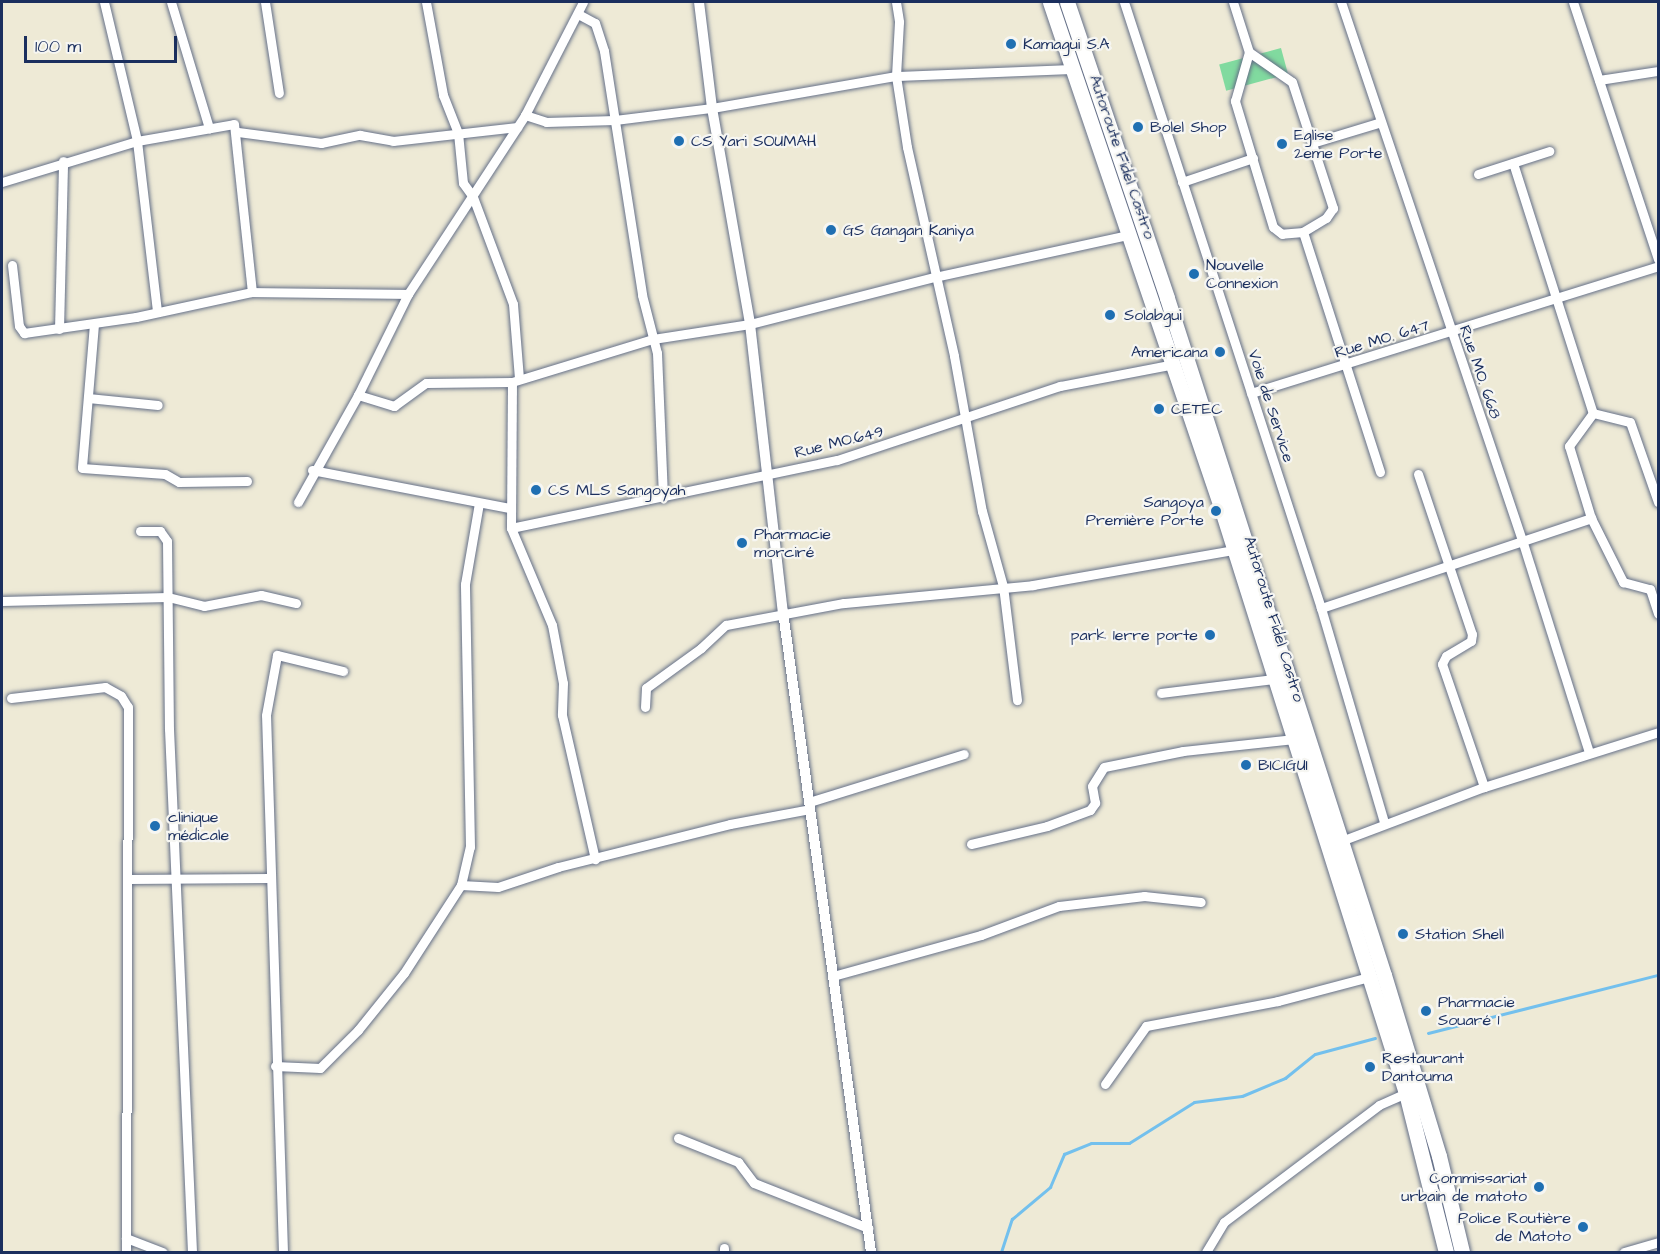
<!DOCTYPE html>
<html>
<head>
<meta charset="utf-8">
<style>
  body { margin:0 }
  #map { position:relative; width:1660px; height:1254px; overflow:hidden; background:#eeead6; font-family:"Architects Daughter",sans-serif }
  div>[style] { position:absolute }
  .green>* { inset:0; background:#81da9f; transform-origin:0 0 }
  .stream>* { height:3px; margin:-1.5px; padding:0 1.5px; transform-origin:1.5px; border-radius:1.5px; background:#73c0ed }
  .roads { filter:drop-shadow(0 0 2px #657088) drop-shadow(0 0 2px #657088) }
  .minor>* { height:9px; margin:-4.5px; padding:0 4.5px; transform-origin:4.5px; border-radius:4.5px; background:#fff }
  .tertiary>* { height:10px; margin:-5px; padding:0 5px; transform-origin:5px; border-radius:5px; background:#fff }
  .trunk>* { height:15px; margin:-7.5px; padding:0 7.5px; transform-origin:7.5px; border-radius:7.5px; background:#fff }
  .dots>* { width:16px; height:16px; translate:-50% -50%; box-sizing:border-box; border:3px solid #f6f6f2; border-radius:50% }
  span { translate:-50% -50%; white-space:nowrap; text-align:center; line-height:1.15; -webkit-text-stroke:4.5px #f6f6f2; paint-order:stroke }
  .poi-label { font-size:16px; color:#1b2f5e }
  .left { translate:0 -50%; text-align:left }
  .right { translate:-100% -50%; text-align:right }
  .street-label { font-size:16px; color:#1b2f5e }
  .frame { position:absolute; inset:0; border:3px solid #1b2f5e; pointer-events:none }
  .scale { position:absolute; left:24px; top:36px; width:153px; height:27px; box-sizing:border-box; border:3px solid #1b2f5e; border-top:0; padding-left:8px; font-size:18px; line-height:21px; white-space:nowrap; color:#1b2f5e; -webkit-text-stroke:4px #f6f6f2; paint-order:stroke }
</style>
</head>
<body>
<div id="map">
  <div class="green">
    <div style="left:1281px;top:48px;width:27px;height:64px;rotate:75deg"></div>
  </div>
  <div class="stream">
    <div style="left:1428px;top:1033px;width:237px;rotate:-14.2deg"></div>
    <div style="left:1001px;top:1252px;width:35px;rotate:-72deg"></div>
    <div style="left:1012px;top:1219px;width:50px;rotate:-40.1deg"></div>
    <div style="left:1050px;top:1187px;width:36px;rotate:-67deg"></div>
    <div style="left:1064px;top:1154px;width:29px;rotate:-22deg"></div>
    <div style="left:1091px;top:1143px;width:38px"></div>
    <div style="left:1129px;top:1143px;width:77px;rotate:-32.2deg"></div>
    <div style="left:1194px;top:1102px;width:48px;rotate:-7.1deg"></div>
    <div style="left:1242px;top:1096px;width:47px;rotate:-22.7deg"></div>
    <div style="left:1285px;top:1078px;width:38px;rotate:-39deg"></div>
    <div style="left:1315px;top:1054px;width:62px;rotate:-14.9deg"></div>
  </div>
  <div class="roads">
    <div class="minor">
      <div style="left:104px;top:2px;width:143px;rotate:76.6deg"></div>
      <div style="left:137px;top:141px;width:171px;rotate:83.3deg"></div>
      <div style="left:171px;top:2px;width:132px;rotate:73.2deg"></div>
      <div style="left:265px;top:2px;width:92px;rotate:81.3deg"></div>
      <div style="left:426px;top:2px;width:95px;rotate:79.6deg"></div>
      <div style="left:443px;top:95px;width:41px;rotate:68.5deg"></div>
      <div style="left:458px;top:133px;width:50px;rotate:84.3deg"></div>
      <div style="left:463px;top:183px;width:17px;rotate:54deg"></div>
      <div style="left:473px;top:197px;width:114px;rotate:69.5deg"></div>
      <div style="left:513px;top:304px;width:75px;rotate:85.4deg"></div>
      <div style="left:896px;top:2px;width:20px;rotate:81deg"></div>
      <div style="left:899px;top:22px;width:54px;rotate:93.2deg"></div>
      <div style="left:896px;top:76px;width:72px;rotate:81.2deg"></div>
      <div style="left:907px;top:147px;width:214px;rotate:77.3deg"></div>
      <div style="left:954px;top:356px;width:158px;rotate:79.8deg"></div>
      <div style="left:982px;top:511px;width:78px;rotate:74.4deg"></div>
      <div style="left:1003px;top:586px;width:115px;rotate:83deg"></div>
      <div style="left:1124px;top:2px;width:637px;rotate:71.99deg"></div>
      <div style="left:1321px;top:608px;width:223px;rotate:73.6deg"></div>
      <div style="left:1233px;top:2px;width:52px;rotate:72.3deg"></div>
      <div style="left:1249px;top:52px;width:52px;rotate:34.9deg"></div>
      <div style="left:1292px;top:82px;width:133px;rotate:72deg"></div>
      <div style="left:1333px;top:208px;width:12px;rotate:125deg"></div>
      <div style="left:1326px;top:218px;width:27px;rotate:149deg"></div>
      <div style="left:1303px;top:232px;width:21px;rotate:175deg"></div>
      <div style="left:1282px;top:234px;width:11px;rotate:-142deg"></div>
      <div style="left:1273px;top:227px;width:132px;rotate:-106.8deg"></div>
      <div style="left:1235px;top:101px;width:51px;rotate:-74.1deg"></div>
      <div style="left:1341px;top:2px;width:568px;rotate:71.41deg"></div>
      <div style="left:1522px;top:540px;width:223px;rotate:72.5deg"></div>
      <div style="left:1573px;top:2px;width:271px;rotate:71.7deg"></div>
      <div style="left:578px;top:14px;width:19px;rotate:28deg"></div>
      <div style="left:595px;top:23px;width:29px;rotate:72deg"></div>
      <div style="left:604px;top:51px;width:247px;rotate:81.1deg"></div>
      <div style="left:642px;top:295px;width:60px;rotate:75.5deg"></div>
      <div style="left:657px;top:353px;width:145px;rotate:87.6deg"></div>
      <div style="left:1599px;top:80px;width:60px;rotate:-8.7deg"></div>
      <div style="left:525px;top:115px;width:22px;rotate:18deg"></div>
      <div style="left:546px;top:122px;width:69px;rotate:-1.7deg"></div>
      <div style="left:615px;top:120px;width:98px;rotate:-7.1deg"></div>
      <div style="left:712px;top:108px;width:187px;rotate:-9.9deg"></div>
      <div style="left:896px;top:76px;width:177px;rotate:-2.3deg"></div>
      <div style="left:238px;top:132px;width:84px;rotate:7.5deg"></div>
      <div style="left:321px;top:143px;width:40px;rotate:-12deg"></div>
      <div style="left:360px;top:135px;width:34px;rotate:10deg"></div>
      <div style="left:393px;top:141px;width:125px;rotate:-6.4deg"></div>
      <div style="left:1312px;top:143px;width:72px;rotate:-16.9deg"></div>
      <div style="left:1513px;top:163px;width:262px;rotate:72.3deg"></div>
      <div style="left:1593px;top:413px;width:38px;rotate:14deg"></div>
      <div style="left:1630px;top:422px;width:85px;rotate:70.7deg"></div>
      <div style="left:1478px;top:174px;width:75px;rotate:-17.9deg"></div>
      <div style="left:2px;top:182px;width:141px;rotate:-16.9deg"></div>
      <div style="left:137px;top:141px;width:98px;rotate:-9.9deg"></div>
      <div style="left:234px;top:124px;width:169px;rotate:83.9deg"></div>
      <div style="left:1182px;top:182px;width:75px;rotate:-18.7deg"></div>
      <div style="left:1303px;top:232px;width:252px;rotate:72.2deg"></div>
      <div style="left:12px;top:265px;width:61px;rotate:83.5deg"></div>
      <div style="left:19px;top:326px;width:9px;rotate:54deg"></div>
      <div style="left:24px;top:333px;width:113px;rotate:-8.1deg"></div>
      <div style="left:136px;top:317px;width:119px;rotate:-12.2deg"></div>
      <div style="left:252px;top:292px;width:156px;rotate:0.7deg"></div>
      <div style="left:94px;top:324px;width:144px;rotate:94.8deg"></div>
      <div style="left:82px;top:468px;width:83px;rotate:4.1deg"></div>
      <div style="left:165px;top:474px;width:16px;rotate:30deg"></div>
      <div style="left:179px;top:482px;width:68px;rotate:-0.8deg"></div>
      <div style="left:59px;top:329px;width:168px;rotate:-88.6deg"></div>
      <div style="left:512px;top:382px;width:146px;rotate:90.4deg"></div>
      <div style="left:511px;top:528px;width:333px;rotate:-11.8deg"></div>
      <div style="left:837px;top:460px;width:235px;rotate:-18.4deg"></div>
      <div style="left:1060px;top:386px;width:116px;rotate:-10.9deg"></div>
      <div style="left:1251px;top:393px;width:426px;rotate:-17.3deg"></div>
      <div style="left:358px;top:395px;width:38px;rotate:17deg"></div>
      <div style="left:394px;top:406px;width:39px;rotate:-36deg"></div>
      <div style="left:426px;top:383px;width:86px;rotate:-0.7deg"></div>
      <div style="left:512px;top:382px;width:147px;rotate:-17deg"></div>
      <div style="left:653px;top:339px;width:98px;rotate:-8.8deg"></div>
      <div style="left:750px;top:324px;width:191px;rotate:-14.3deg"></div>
      <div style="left:935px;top:277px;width:198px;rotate:-12.3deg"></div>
      <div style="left:88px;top:398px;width:70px;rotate:5.7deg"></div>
      <div style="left:1593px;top:413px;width:41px;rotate:126deg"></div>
      <div style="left:1569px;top:446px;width:75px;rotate:73deg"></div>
      <div style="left:1591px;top:518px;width:72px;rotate:63.4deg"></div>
      <div style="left:1623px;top:582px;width:28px;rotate:15deg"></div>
      <div style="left:1650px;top:589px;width:26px;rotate:72deg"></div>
      <div style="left:312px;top:470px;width:201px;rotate:10.9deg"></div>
      <div style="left:1418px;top:474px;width:169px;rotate:71.4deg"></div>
      <div style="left:1472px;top:634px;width:7px;rotate:98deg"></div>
      <div style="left:1471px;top:641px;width:29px;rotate:149deg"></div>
      <div style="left:1446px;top:656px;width:9px;rotate:117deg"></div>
      <div style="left:1442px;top:664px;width:130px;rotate:71.1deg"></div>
      <div style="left:298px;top:502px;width:123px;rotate:-60.7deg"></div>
      <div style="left:358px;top:395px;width:113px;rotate:-63.7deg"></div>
      <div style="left:408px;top:294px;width:214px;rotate:-56.8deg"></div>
      <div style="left:525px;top:115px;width:127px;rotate:-62.8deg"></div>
      <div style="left:511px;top:528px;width:105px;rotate:67.1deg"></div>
      <div style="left:552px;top:625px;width:59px;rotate:79.3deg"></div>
      <div style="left:563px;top:683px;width:32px;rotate:92deg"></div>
      <div style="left:562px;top:715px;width:148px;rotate:77.1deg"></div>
      <div style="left:140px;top:531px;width:20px"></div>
      <div style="left:160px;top:531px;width:12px;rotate:55deg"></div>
      <div style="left:167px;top:541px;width:188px;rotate:89.4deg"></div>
      <div style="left:169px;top:729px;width:524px;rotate:87.48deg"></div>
      <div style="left:2px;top:601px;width:166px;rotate:-1.4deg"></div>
      <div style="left:168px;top:597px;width:37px;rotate:14deg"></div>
      <div style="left:204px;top:606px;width:58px;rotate:-10.9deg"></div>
      <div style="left:261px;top:595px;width:36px;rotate:13deg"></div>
      <div style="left:1321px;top:608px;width:285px;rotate:-18.4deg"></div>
      <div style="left:1161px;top:693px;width:113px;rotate:-7.1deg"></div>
      <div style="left:11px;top:698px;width:95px;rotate:-6.7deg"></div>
      <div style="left:105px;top:687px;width:18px;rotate:29deg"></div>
      <div style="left:121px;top:696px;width:13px;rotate:58deg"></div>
      <div style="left:128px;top:707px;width:545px;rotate:90.21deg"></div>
      <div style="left:645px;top:707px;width:19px;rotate:-87deg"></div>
      <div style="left:646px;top:688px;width:68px;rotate:-36deg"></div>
      <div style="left:701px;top:648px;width:34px;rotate:-43deg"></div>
      <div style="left:726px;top:625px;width:120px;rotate:-10.6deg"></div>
      <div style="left:844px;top:603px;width:190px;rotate:-5.4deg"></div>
      <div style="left:1033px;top:585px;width:204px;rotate:-9.9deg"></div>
      <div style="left:809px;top:802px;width:162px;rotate:-17.2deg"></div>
      <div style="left:1341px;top:841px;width:153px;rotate:-20.7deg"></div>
      <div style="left:1484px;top:787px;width:182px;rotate:-17.5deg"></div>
      <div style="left:971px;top:844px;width:78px;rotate:-13.3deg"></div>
      <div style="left:1047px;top:826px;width:46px;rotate:-20.4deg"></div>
      <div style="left:1090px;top:810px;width:9px;rotate:-54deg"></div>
      <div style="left:1095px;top:803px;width:17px;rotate:-100deg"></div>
      <div style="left:1092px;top:786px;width:22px;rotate:-58deg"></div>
      <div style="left:1104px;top:767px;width:81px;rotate:-11.4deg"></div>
      <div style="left:1183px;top:751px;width:112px;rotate:-6.2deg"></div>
      <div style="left:127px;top:879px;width:143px;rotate:-0.4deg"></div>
      <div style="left:461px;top:885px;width:37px;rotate:3deg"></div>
      <div style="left:498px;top:887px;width:63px;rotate:-18.4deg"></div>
      <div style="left:558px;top:867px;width:177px;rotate:-14deg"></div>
      <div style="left:730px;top:824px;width:81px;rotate:-10.6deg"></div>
      <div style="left:833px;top:976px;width:154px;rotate:-15.5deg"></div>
      <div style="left:981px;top:935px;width:83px;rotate:-20.4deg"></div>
      <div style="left:1059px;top:906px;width:86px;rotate:-6.7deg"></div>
      <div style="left:1144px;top:896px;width:57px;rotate:6deg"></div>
      <div style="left:275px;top:1066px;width:45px;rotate:2.5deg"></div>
      <div style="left:320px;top:1068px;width:54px;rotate:-45deg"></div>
      <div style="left:358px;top:1030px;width:73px;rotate:-51.1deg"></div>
      <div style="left:404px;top:973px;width:105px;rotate:-57.1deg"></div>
      <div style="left:461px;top:885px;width:39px;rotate:-77deg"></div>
      <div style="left:470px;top:847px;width:263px;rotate:-91.1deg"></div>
      <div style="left:465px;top:584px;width:82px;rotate:-80.2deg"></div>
      <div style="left:1105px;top:1084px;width:71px;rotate:-54.7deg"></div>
      <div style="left:1146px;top:1026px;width:134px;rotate:-10.7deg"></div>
      <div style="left:1278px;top:1001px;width:94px;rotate:-14.8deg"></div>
      <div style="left:678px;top:1138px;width:65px;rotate:21.8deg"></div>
      <div style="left:738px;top:1162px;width:26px;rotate:53deg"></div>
      <div style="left:754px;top:1183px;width:123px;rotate:21.5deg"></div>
      <div style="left:126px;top:1238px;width:39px;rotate:21deg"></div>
      <div style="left:283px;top:1252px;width:537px;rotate:-91.81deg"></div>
      <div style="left:266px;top:715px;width:61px;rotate:-79.6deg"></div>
      <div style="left:277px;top:655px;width:68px;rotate:13.6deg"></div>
      <div style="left:724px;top:1252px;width:4px;rotate:-90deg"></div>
      <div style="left:1206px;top:1252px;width:35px;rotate:-59deg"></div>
      <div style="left:1224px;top:1222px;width:194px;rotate:-37deg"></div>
      <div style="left:1379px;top:1105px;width:30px;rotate:-24deg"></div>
      <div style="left:1624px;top:1252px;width:35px;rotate:-16deg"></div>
    </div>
    <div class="tertiary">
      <div style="left:699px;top:2px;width:107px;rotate:83deg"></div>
      <div style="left:712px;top:108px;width:219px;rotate:80deg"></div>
      <div style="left:750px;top:324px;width:290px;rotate:83.5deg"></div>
      <div style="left:783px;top:612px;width:646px;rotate:82.17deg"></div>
    </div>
    <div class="trunk">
      <div style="left:1050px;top:2px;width:533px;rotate:71.29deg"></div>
      <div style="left:1221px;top:507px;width:615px;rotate:72.48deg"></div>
      <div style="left:1406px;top:1093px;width:164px;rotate:75.9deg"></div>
      <div style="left:1067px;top:2px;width:312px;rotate:71.3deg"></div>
      <div style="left:1167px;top:298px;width:711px;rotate:72.23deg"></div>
      <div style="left:1384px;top:975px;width:189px;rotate:73.1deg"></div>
      <div style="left:1439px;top:1156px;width:99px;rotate:76.5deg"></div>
    </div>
  </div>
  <div class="dots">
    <div style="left:1011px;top:44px;background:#1f6fb2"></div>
    <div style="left:1138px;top:127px;background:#1f6fb2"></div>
    <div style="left:679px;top:141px;background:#1f6fb2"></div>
    <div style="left:1282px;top:144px;background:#1f6fb2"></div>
    <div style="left:831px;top:230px;background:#1f6fb2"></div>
    <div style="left:1194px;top:274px;background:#1f6fb2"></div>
    <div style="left:1110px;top:315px;background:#1f6fb2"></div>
    <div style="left:1220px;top:352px;background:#1f6fb2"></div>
    <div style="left:1159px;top:409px;background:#1f6fb2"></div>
    <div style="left:536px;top:490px;background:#1f6fb2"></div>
    <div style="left:1216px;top:511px;background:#1f6fb2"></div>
    <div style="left:742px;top:543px;background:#1f6fb2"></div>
    <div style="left:1210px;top:635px;background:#1f6fb2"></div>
    <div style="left:1246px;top:765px;background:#1f6fb2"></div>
    <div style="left:155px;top:826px;background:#1f6fb2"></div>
    <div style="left:1403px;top:934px;background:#1f6fb2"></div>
    <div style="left:1426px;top:1011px;background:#1f6fb2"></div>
    <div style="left:1370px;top:1067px;background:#1f6fb2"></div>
    <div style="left:1539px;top:1187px;background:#1f6fb2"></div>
    <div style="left:1583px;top:1227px;background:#1f6fb2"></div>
  </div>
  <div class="poi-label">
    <span class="left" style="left:1023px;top:44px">Kamagui S.A</span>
    <span class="left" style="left:1150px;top:127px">Bolel Shop</span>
    <span class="left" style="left:1294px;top:144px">Eglise<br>2eme Porte</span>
    <span class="left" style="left:691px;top:141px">CS Yari SOUMAH</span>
    <span class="left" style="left:843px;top:230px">GS Gangan Kaniya</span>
    <span class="left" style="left:1206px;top:274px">Nouvelle<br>Connexion</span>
    <span class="left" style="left:1124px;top:315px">Solabgui</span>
    <span class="right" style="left:1208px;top:352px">Americana</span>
    <span class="left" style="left:1171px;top:409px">CETEC</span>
    <span class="left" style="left:548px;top:490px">CS MLS Sangoyah</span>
    <span class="right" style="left:1204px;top:511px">Sangoya<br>Première Porte</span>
    <span class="left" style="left:754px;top:543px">Pharmacie<br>morciré</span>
    <span class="right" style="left:1198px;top:635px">park 1erre porte</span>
    <span class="left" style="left:1258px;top:765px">BICIGUI</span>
    <span class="left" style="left:168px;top:826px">clinique<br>médicale</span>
    <span class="left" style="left:1415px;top:934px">Station Shell</span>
    <span class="left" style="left:1438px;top:1011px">Pharmacie<br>Souaré 1</span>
    <span class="left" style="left:1382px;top:1067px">Restaurant<br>Dantouma</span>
    <span class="right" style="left:1527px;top:1187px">Commissariat<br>urbain de matoto</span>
    <span class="right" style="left:1571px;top:1227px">Police Routière<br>de Matoto</span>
  </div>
  <div class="street-label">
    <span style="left:1122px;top:157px;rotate:71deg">Autoroute Fidel Castro</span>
    <span style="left:1382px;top:339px;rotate:-17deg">Rue MO. 647</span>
    <span style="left:1480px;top:372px;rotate:71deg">Rue MO. 668</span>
    <span style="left:1271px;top:406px;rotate:72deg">Voie de Service</span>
    <span style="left:839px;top:442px;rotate:-14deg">Rue MO.649</span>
    <span style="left:1274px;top:619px;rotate:73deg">Autoroute Fidel Castro</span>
  </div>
  <div class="frame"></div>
  <div class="scale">100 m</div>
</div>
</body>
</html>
